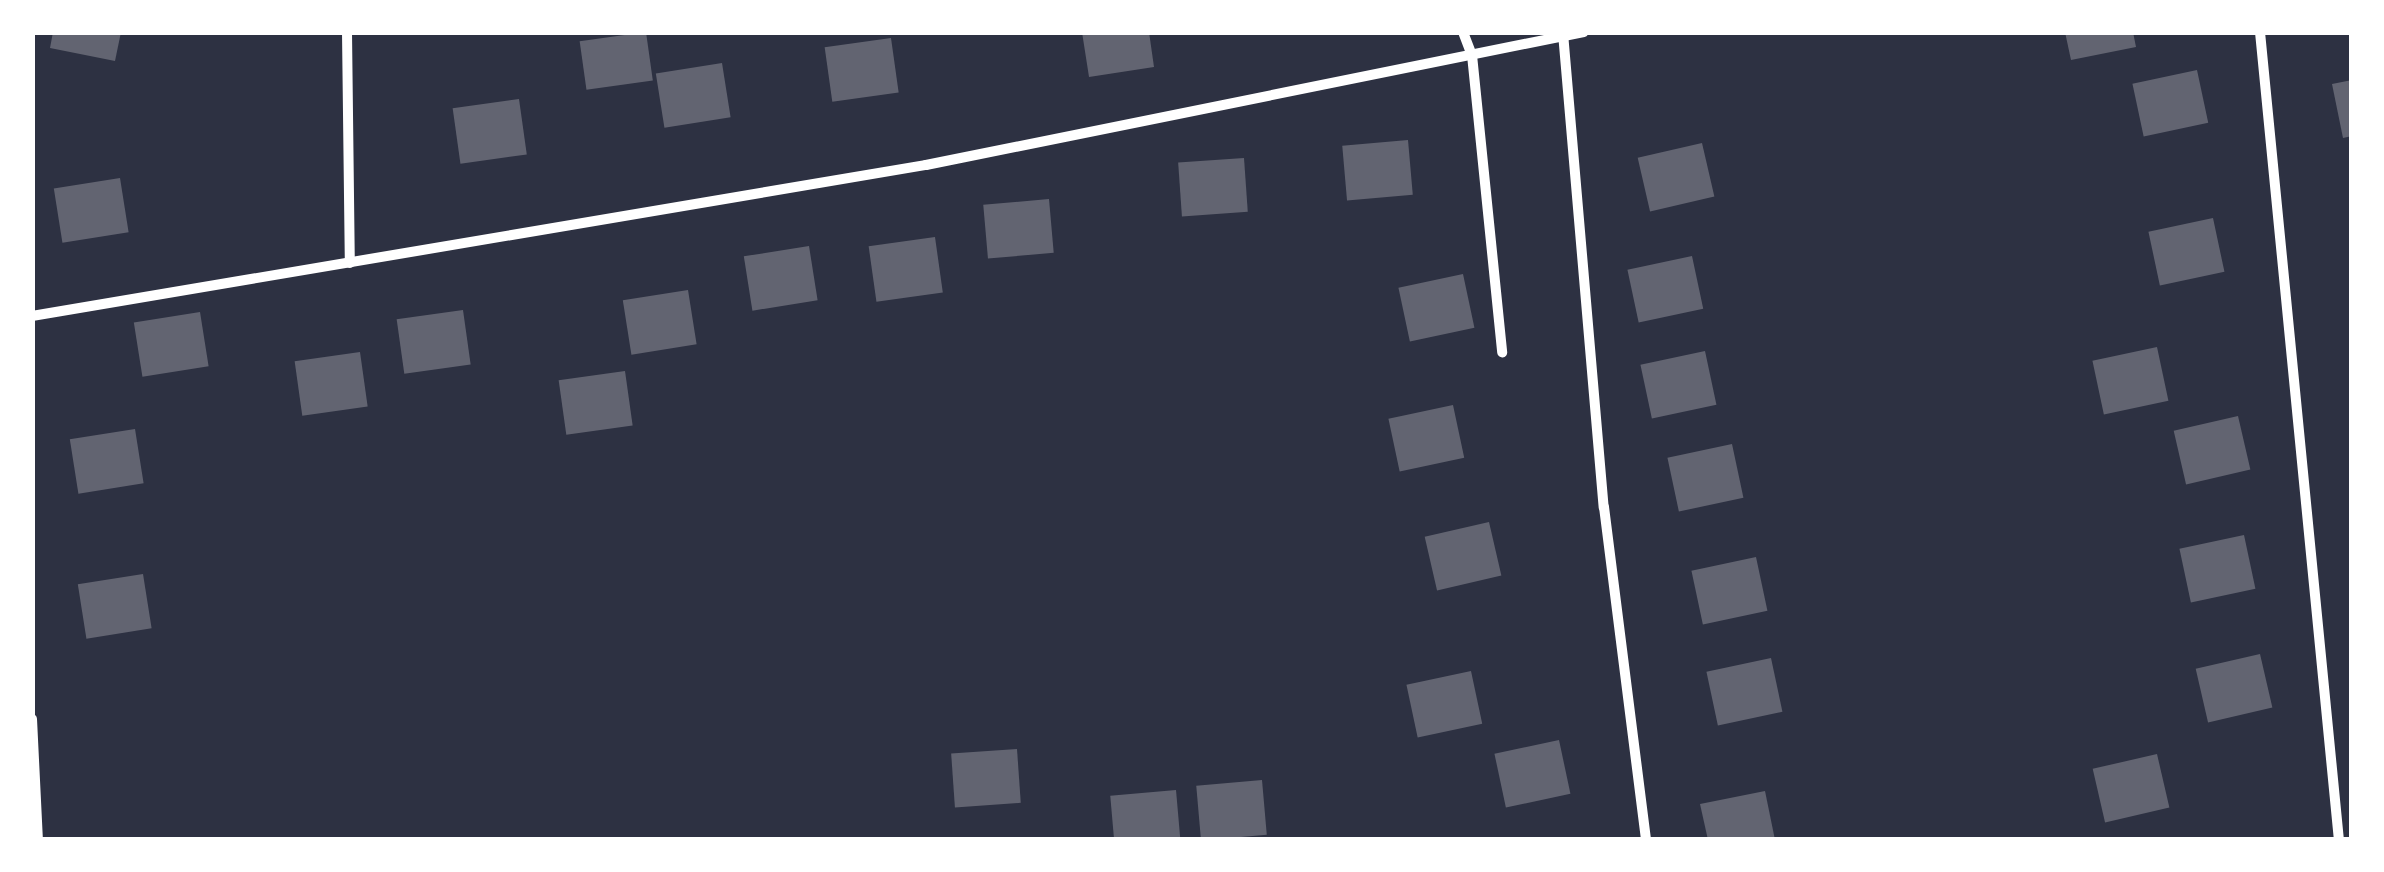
<!DOCTYPE html>
<html>
<head>
<meta charset="utf-8">
<style>
  body { margin:0 }
  #map { position:relative; width:2384px; height:872px; overflow:hidden; background:#2d3142; font-family:"Fira Sans Condensed",sans-serif }
  div>[style] { position:absolute }
  .building>* { inset:0; background:#626471; transform-origin:0 0 }
  .minor>* { height:10px; margin:-5px; padding:0 5px; transform-origin:5px; border-radius:5px; background:#fff }
  span { translate:-50% -50%; white-space:nowrap; text-align:center; line-height:1.15; -webkit-text-stroke:10px #fff; paint-order:stroke }
  .frame { position:absolute; inset:0; border:35px solid #fff; pointer-events:none }
</style>
</head>
<body>
<div id="map">
  <div class="building">
    <div style="clip-path:polygon(53px 32px,121px 32px,115px 61px,50px 48px)"></div>
    <div style="left:646px;top:32px;width:49px;height:67px;rotate:82deg"></div>
    <div style="clip-path:polygon(1082px 32px,1149px 32px,1154px 67px,1089px 77px)"></div>
    <div style="clip-path:polygon(2065px 32px,2133px 32px,2136px 47px,2071px 60px)"></div>
    <div style="left:891px;top:38px;width:55px;height:67px;rotate:82deg"></div>
    <div style="left:722px;top:63px;width:55px;height:67px;rotate:81deg"></div>
    <div style="left:2197px;top:70px;width:54px;height:66px;rotate:78deg"></div>
    <div style="clip-path:polygon(2352px 80px,2352px 136px,2343px 138px,2332px 84px)"></div>
    <div style="left:519px;top:99px;width:56px;height:67px;rotate:82deg"></div>
    <div style="left:1408px;top:140px;width:55px;height:66px;rotate:85deg"></div>
    <div style="left:1702px;top:143px;width:55px;height:66px;rotate:77deg"></div>
    <div style="left:1244px;top:158px;width:54px;height:66px;rotate:86deg"></div>
    <div style="left:120px;top:178px;width:55px;height:67px;rotate:81deg"></div>
    <div style="left:1049px;top:199px;width:54px;height:66px;rotate:85deg"></div>
    <div style="left:2213px;top:218px;width:55px;height:66px;rotate:78deg"></div>
    <div style="left:935px;top:237px;width:56px;height:67px;rotate:82deg"></div>
    <div style="left:809px;top:246px;width:55px;height:66px;rotate:81deg"></div>
    <div style="left:1692px;top:256px;width:54px;height:66px;rotate:78deg"></div>
    <div style="left:1463px;top:274px;width:55px;height:66px;rotate:78deg"></div>
    <div style="left:688px;top:290px;width:55px;height:66px;rotate:81deg"></div>
    <div style="left:463px;top:310px;width:55px;height:67px;rotate:82deg"></div>
    <div style="left:200px;top:312px;width:55px;height:67px;rotate:81deg"></div>
    <div style="left:2157px;top:347px;width:55px;height:66px;rotate:78deg"></div>
    <div style="left:1705px;top:351px;width:55px;height:66px;rotate:78deg"></div>
    <div style="left:360px;top:352px;width:55px;height:66px;rotate:82deg"></div>
    <div style="left:625px;top:371px;width:55px;height:67px;rotate:82deg"></div>
    <div style="left:1453px;top:405px;width:54px;height:66px;rotate:78deg"></div>
    <div style="left:2238px;top:416px;width:55px;height:66px;rotate:77deg"></div>
    <div style="left:135px;top:429px;width:55px;height:66px;rotate:81deg"></div>
    <div style="left:1732px;top:444px;width:55px;height:66px;rotate:78deg"></div>
    <div style="left:1489px;top:522px;width:55px;height:66px;rotate:77deg"></div>
    <div style="left:2244px;top:535px;width:55px;height:66px;rotate:78deg"></div>
    <div style="left:1756px;top:557px;width:55px;height:66px;rotate:78deg"></div>
    <div style="left:143px;top:574px;width:55px;height:66px;rotate:81deg"></div>
    <div style="left:2260px;top:654px;width:55px;height:66px;rotate:77deg"></div>
    <div style="left:1771px;top:658px;width:55px;height:66px;rotate:78deg"></div>
    <div style="left:1471px;top:671px;width:54px;height:66px;rotate:78deg"></div>
    <div style="left:1559px;top:740px;width:55px;height:66px;rotate:78deg"></div>
    <div style="left:1017px;top:749px;width:54px;height:66px;rotate:86deg"></div>
    <div style="left:2157px;top:754px;width:55px;height:66px;rotate:77deg"></div>
    <div style="left:1262px;top:780px;width:55px;height:66px;rotate:85deg"></div>
    <div style="left:1176px;top:790px;width:50px;height:66px;rotate:85deg"></div>
    <div style="clip-path:polygon(1765px 791px,1775px 840px,1708px 840px,1700px 804px)"></div>
  </div>
  <div class="minor">
    <div style="left:347px;top:32px;width:231px;rotate:89.3deg"></div>
    <div style="left:1463px;top:32px;width:25px;rotate:69deg"></div>
    <div style="left:1472px;top:55px;width:299px;rotate:84.2deg"></div>
    <div style="left:2260px;top:32px;width:812px;rotate:84.42deg"></div>
    <div style="left:1563px;top:33px;width:476px;rotate:85.1deg"></div>
    <div style="left:1604px;top:507px;width:336px;rotate:82.8deg"></div>
    <div style="left:32px;top:316px;width:907px;rotate:-9.59deg"></div>
    <div style="left:926px;top:165px;width:671px;rotate:-11.43deg"></div>
    <div style="left:32px;top:719px;width:121px;rotate:87.2deg"></div>
  </div>
  <div class="frame"></div>
</div>
</body>
</html>
